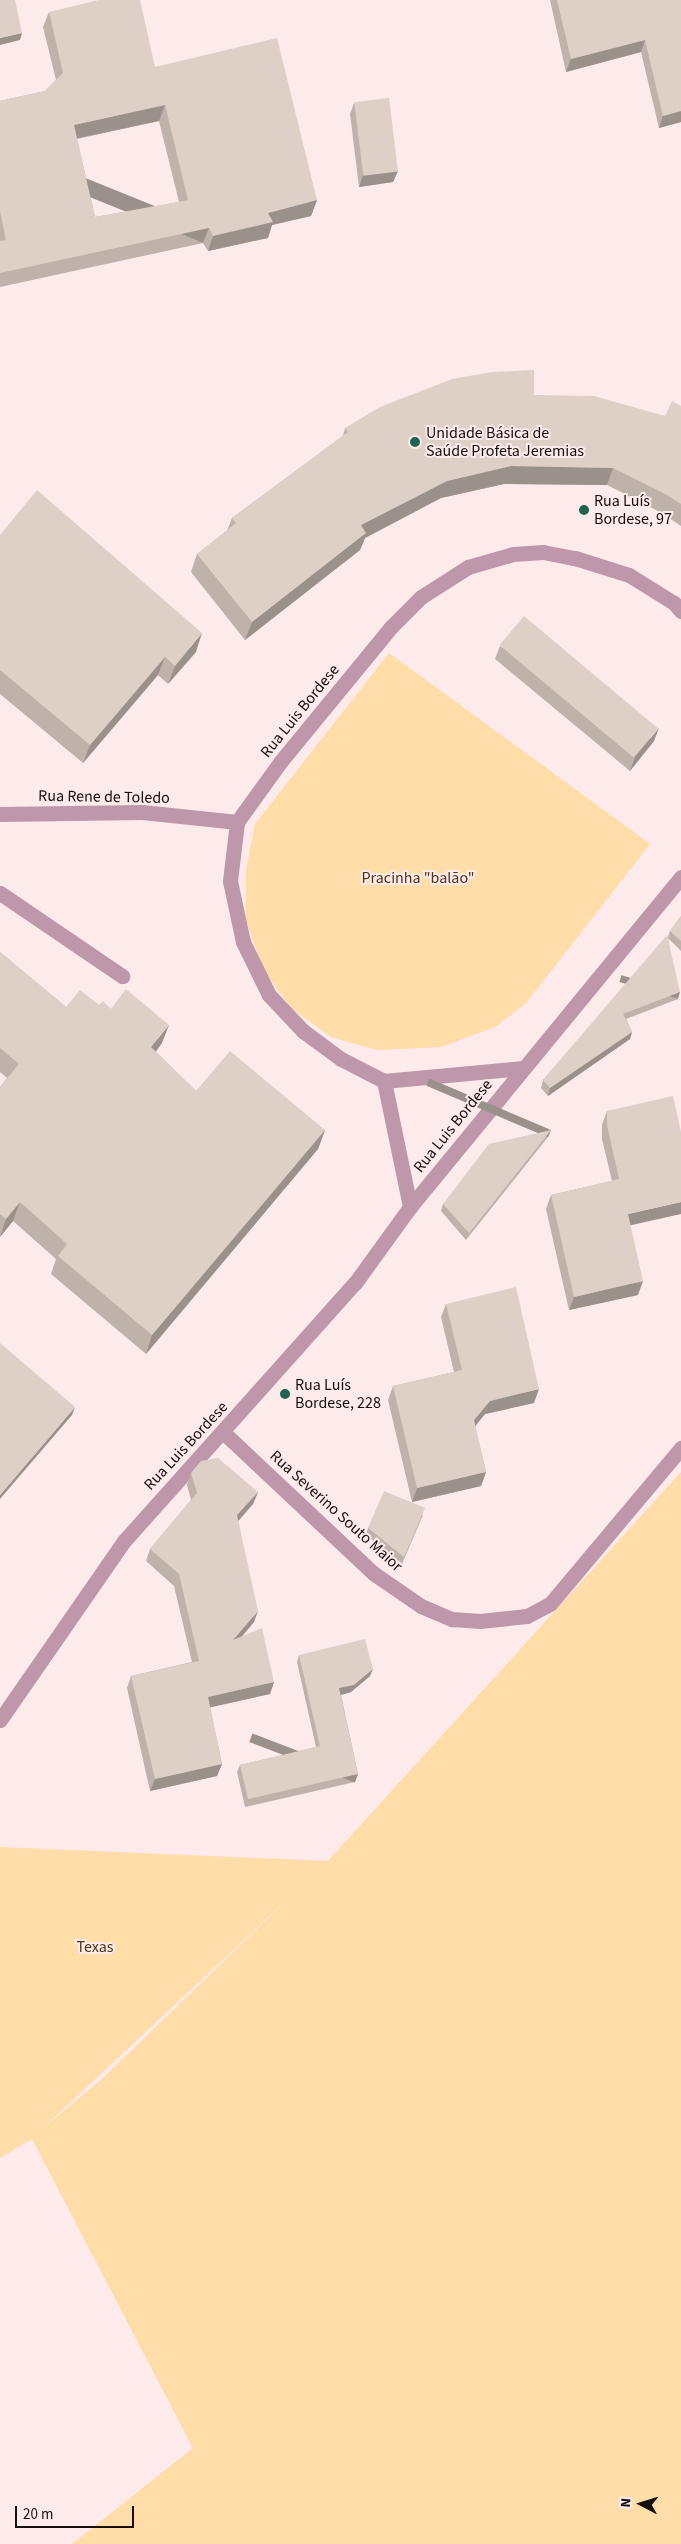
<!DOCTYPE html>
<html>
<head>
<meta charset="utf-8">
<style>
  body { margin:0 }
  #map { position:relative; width:681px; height:2544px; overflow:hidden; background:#fdeaeb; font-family:"Source Sans 3",sans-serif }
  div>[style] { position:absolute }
  .green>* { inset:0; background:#fedda8 }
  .lane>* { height:15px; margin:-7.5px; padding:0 7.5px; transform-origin:7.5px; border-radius:7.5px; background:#be97ab }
  .street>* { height:15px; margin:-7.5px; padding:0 7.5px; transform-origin:7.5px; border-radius:7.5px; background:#be97ab }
  .wall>* { inset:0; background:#bfb2ab }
  .shaded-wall>* { inset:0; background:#9b918b; transform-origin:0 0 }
  .building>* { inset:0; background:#decfc7; transform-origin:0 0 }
  .dots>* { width:14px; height:14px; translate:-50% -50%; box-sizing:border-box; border:2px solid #fdeaeb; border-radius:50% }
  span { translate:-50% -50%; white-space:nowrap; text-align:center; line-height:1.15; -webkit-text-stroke:4px #fdeaeb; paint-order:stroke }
  .poi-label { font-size:16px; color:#150f0f }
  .left { translate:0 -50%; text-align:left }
  .street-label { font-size:16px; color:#150f0f }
  .park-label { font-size:16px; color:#4b3711 }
  .north { position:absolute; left:616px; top:2479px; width:50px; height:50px; -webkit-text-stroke:4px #fdeaeb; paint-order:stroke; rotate:275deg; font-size:14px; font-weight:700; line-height:20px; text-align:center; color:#150f0f }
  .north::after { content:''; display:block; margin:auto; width:18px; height:22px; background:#150f0f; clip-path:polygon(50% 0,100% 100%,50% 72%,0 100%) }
  .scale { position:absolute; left:15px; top:2506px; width:119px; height:22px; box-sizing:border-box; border:2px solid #150f0f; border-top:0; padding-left:6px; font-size:15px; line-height:18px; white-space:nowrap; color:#150f0f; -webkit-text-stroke:4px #fdeaeb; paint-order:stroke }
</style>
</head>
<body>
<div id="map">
  <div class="green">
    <div style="clip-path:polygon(389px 653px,650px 844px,526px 1003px,495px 1027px,441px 1047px,377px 1050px,331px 1037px,291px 1008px,263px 969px,246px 921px,246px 871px,255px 824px)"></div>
    <div style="clip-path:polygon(evenodd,681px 1472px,681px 2544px,72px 2544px,193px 2448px,32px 2139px,0 2158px,0 1847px,328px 1861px,681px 1472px,293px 1894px,103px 2078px,42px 2129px,293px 1894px)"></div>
  </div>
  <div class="lane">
    <div style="left:0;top:893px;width:148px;rotate:34.2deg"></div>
  </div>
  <div class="street">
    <div style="left:0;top:814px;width:142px;rotate:-0.8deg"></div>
    <div style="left:142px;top:812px;width:96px;rotate:6deg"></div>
    <div style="left:523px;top:1068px;width:140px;rotate:174.7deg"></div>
    <div style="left:384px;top:1081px;width:48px;rotate:-152.9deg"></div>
    <div style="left:341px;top:1059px;width:47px;rotate:-143.6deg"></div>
    <div style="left:303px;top:1031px;width:50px;rotate:-133.4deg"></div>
    <div style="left:269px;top:995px;width:59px;rotate:-116.1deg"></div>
    <div style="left:243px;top:942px;width:62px;rotate:-102deg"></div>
    <div style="left:230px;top:881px;width:59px;rotate:-83.2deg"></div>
    <div style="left:237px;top:822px;width:75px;rotate:-54.2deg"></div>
    <div style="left:281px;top:761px;width:173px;rotate:-50.6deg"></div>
    <div style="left:391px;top:627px;width:42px;rotate:-45deg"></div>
    <div style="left:421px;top:597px;width:56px;rotate:-32.6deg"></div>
    <div style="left:468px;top:567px;width:47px;rotate:-16.1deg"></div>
    <div style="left:513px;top:554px;width:30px;rotate:-4deg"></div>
    <div style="left:543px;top:552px;width:33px;rotate:11deg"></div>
    <div style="left:575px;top:558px;width:57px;rotate:17.5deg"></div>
    <div style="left:629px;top:575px;width:53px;rotate:31.9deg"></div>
    <div style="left:674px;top:603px;width:11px;rotate:49deg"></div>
    <div style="left:384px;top:1081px;width:129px;rotate:78.3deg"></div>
    <div style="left:224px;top:1433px;width:204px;rotate:43.2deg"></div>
    <div style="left:373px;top:1573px;width:58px;rotate:34.5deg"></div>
    <div style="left:421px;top:1606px;width:34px;rotate:23deg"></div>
    <div style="left:452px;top:1619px;width:28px;rotate:4deg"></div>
    <div style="left:480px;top:1621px;width:47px;rotate:-6.1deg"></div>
    <div style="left:527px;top:1616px;width:26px;rotate:-28deg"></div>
    <div style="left:550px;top:1604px;width:204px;rotate:-50deg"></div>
    <div style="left:0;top:1720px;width:218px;rotate:-55.3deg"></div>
    <div style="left:124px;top:1541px;width:346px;rotate:-48.2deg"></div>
    <div style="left:355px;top:1283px;width:94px;rotate:-54.1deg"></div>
    <div style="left:410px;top:1207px;width:427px;rotate:-50.6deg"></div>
  </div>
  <div class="wall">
    <div style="clip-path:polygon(550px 0,681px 0,681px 122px,659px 128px,641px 52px,566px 72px)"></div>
    <div style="clip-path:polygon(evenodd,49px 12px,155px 67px,317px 200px,311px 216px,272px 225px,268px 238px,208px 251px,203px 243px,0 287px,0 101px,45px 91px,56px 80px,43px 27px,49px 12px,159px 121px,179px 202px,95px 217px,77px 139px,159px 121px)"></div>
    <div style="clip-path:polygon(354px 103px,398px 171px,393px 182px,359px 187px,350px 114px)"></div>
    <div style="clip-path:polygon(534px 395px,665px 416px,681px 406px,681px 526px,660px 512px,607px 485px,504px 484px,441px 498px,365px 538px,360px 550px,245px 640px,191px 572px,197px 554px,227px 531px,232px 518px,343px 436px,345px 428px)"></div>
    <div style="clip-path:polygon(0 535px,196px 652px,168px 684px,158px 675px,83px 763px,0 694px)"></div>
    <div style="clip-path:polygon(500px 646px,654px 741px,630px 771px,495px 659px)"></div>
    <div style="clip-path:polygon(681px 916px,681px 951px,668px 938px,678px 999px,626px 1019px,632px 1032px,630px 1039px,548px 1096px,541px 1088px,543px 1080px,668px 937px,670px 931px)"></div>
    <div style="clip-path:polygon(0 952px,66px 1007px,99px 1005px,111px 1009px,162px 1043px,156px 1052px,196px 1091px,325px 1130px,318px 1149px,146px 1354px,51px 1274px,56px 1259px,13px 1221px,0 1237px,0 1087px,7px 1078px,0 1072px)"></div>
    <div style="clip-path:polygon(607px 1111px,630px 1226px,638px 1295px,569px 1310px,546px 1209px,551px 1195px,612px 1181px,602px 1139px,602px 1125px)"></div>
    <div style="clip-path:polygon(551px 1130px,548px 1137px,466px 1240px,441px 1211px,443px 1204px)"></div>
    <div style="clip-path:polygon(446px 1304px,534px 1403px,485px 1414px,475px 1426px,486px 1472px,481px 1486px,412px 1502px,388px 1400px,393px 1386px,454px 1372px,441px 1317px)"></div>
    <div style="clip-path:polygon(191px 1473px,258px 1492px,253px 1504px,238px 1521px,254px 1622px,242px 1636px,274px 1682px,270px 1694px,210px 1707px,222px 1764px,217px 1776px,150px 1791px,127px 1688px,131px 1676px,192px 1662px,174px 1586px,146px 1561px,150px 1549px,191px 1500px,187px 1485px)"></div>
    <div style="clip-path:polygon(423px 1515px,402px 1564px,366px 1535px,368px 1528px)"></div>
    <div style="clip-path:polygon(299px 1655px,370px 1676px,351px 1692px,341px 1695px,358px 1774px,355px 1782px,245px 1807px,237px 1772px,240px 1765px,316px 1747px,297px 1662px)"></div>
  </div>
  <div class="shaded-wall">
    <div style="clip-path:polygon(22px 33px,20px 40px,0 45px,0 38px)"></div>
    <div style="clip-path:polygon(645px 40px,641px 52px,566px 72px,571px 59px)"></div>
    <div style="clip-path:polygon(165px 105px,159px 121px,69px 140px,74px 125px)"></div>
    <div style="clip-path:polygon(681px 111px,681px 122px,659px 128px,663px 116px)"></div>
    <div style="clip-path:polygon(398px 171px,393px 182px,359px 187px,363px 175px)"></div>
    <div style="clip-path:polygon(317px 200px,311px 216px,272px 225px,268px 238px,208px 251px,213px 236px,268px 213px)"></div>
    <div style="left:209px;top:228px;width:16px;height:214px;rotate:112deg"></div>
    <div style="clip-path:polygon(511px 466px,613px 468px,607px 485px,504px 484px,441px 498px,365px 538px,360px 550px,245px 640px,252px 622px,361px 525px,447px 481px)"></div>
    <div style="clip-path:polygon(202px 633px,196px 652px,168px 684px,175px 666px)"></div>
    <div style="clip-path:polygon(165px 657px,158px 675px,83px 763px,90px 745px)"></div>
    <div style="clip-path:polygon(659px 728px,654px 741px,630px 771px,635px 757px)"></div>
    <div style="left:680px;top:992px;width:7px;height:61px;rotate:106deg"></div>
    <div style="clip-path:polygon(169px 1025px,162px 1043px,144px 1066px,151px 1047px)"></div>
    <div style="clip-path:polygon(632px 1032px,630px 1039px,548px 1096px,550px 1088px)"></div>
    <div style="clip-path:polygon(325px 1130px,318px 1149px,146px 1354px,152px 1335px)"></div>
    <div style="left:551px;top:1130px;width:8px;height:132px;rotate:113deg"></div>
    <div style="clip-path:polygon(20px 1202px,13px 1221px,0 1237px,6px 1219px)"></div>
    <div style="clip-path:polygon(681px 1202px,681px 1214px,623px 1227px,628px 1214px)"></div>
    <div style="clip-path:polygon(643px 1281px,638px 1295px,569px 1310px,574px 1297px)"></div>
    <div style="clip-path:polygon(539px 1389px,534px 1403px,485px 1414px,469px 1434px,474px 1420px,490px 1401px)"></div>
    <div style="clip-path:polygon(75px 1407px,72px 1415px,0 1499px,0 1495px)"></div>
    <div style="clip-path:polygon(486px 1472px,481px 1486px,412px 1502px,417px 1488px)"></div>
    <div style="clip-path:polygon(258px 1492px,253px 1504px,233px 1527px,237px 1515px)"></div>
    <div style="clip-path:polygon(258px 1611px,254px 1622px,229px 1652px,233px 1640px)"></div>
    <div style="clip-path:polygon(373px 1669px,370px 1676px,351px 1692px,337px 1696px,339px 1688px)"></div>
    <div style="clip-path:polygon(274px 1682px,270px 1694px,203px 1709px,208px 1697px)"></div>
    <div style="clip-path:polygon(222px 1764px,217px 1776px,150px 1791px,155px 1779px)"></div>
    <div style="left:358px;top:1774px;width:9px;height:113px;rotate:111deg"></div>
  </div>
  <div class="building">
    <div style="clip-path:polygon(0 0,15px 0,22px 33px,0 38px)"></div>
    <div style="clip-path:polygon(evenodd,99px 0,140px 0,155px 67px,277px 38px,317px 200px,268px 213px,273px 222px,213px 236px,209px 228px,0 273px,0 241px,6px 240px,0 211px,0 101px,45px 91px,63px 73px,49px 12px,99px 0,165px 105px,188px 200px,95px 217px,74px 125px,165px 105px)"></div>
    <div style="clip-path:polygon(557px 0,681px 0,681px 111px,663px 116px,645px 40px,571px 59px)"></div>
    <div style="left:389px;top:98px;width:74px;height:35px;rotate:83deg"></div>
    <div style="clip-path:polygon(534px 370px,534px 395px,594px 396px,665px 416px,672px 401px,681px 406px,681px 504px,667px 495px,613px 468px,511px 466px,447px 481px,361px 525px,366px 533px,252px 622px,197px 554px,236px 523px,232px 518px,348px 432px,345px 428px,380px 407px,452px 379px,492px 372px)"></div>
    <div style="clip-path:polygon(37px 490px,202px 633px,175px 666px,165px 657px,90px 745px,0 670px,0 535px)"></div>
    <div style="left:524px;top:616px;width:175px;height:38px;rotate:40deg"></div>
    <div style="clip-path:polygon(681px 916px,681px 941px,670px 931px)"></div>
    <div style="clip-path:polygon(667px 935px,680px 992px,623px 1014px,632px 1032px,550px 1088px,543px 1080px)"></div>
    <div style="clip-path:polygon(0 952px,66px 1007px,80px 990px,99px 1005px,103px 1001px,111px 1009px,126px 989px,169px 1025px,151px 1047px,196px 1091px,230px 1051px,325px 1130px,152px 1335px,58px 1256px,67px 1244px,20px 1202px,6px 1219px,0 1214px,0 1087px,19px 1064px,0 1048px)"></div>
    <div style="clip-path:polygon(673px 1096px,681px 1132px,681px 1202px,628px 1214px,643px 1281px,574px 1297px,551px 1195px,619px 1179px,607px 1125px,607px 1111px)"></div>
    <div style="clip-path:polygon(551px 1130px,469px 1233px,443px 1204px,489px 1144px)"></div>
    <div style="clip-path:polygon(516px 1287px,539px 1389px,490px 1401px,474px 1420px,486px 1472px,417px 1488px,393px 1386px,462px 1370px,446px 1304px)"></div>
    <div style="clip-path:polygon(0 1343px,75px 1407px,0 1495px)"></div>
    <div style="clip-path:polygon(218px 1458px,258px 1492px,237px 1515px,258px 1611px,233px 1640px,262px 1628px,274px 1682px,208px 1697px,222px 1764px,155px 1779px,131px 1676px,199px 1661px,179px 1574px,150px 1549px,197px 1493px,191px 1473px,201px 1461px)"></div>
    <div style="clip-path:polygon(384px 1491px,425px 1508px,404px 1557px,368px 1528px)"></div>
    <div style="clip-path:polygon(365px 1639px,373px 1669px,354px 1685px,339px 1688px,358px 1774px,248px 1799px,240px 1765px,320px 1746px,299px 1655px)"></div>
  </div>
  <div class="dots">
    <div style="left:415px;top:442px;background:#206352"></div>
    <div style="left:584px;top:510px;background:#206352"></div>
    <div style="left:285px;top:1394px;background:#206352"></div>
  </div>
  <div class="poi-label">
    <span class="left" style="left:426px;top:442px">Unidade Básica de<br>Saúde Profeta Jeremias</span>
    <span class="left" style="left:594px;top:510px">Rua Luís<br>Bordese, 97</span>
    <span class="left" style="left:295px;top:1394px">Rua Luís<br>Bordese, 228</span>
  </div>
  <div class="street-label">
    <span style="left:300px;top:711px;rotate:-51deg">Rua Luis Bordese</span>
    <span style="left:104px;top:797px;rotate:1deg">Rua Rene de Toledo</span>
    <span style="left:453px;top:1126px;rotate:-51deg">Rua Luis Bordese</span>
    <span style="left:186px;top:1446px;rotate:-47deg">Rua Luis Bordese</span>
    <span style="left:336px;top:1511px;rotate:42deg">Rua Severino Souto Maior</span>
  </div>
  <div class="park-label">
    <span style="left:418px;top:878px">Pracinha "balão"</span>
    <span style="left:95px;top:1947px">Texas</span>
  </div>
  <div class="north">N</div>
  <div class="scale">20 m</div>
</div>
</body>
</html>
